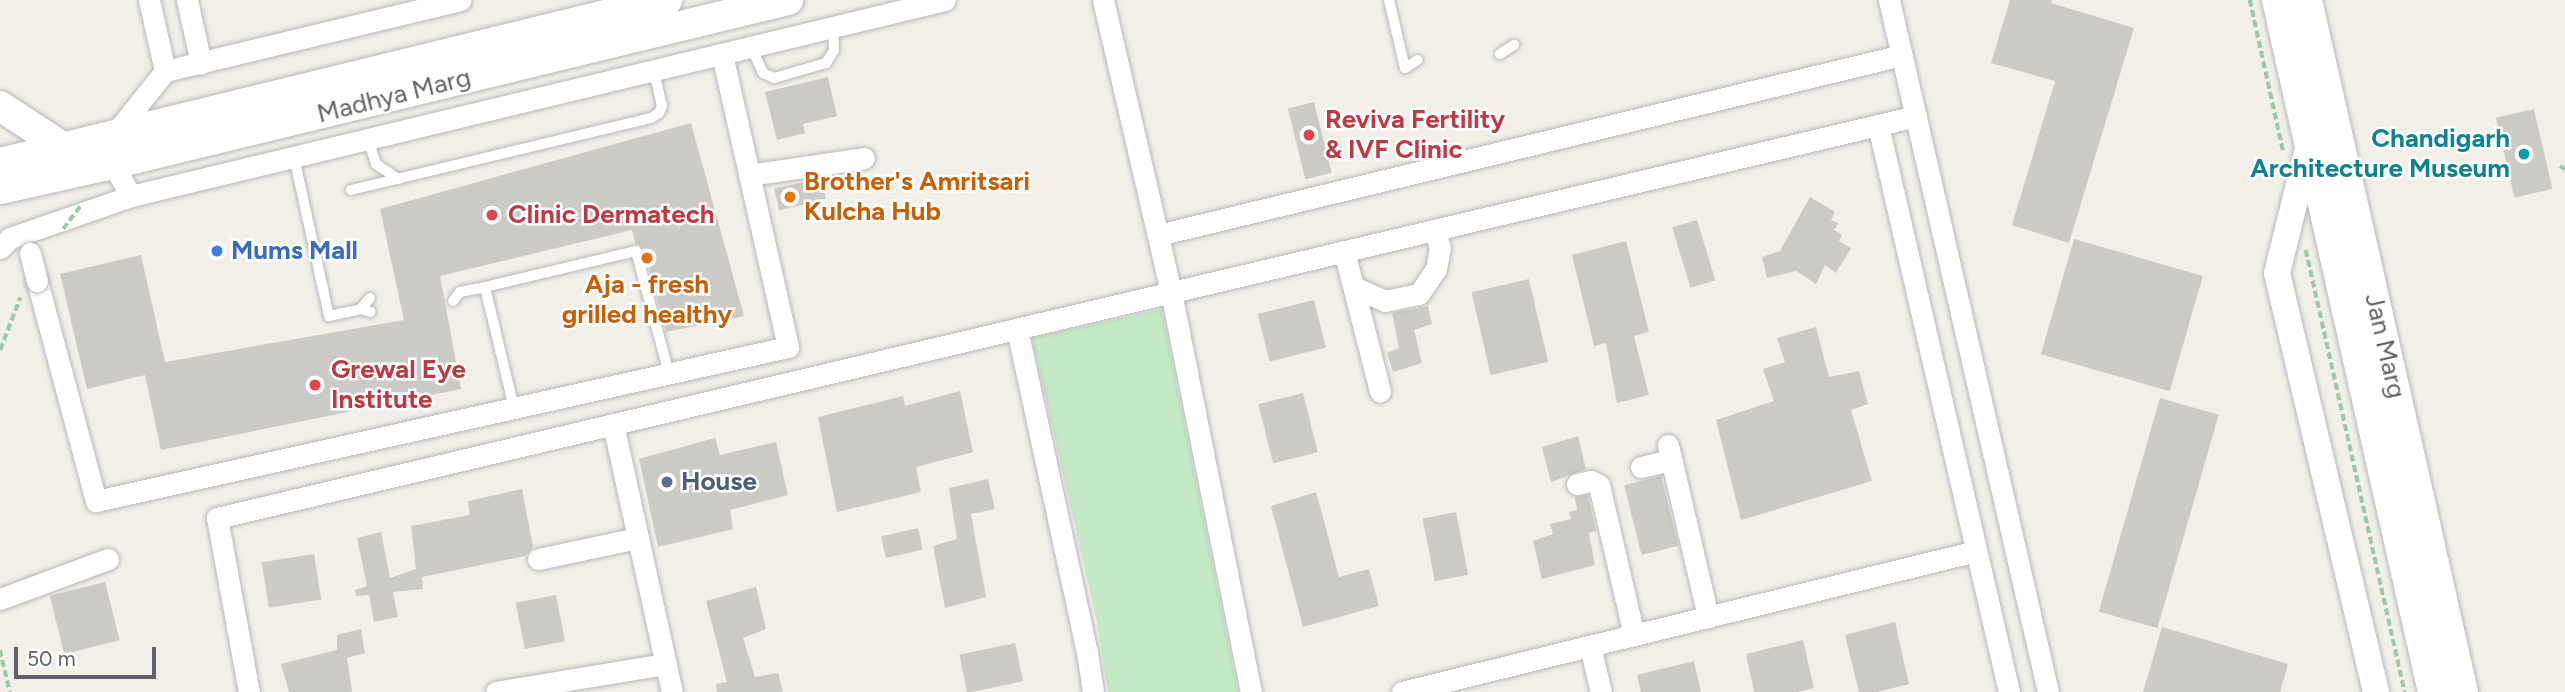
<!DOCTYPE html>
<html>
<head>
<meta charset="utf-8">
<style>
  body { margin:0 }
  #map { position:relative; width:2565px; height:692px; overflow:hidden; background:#f1efe8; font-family:Figtree,sans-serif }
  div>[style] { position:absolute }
  .green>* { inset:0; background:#c5e8c5 }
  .building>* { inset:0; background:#cccac5; transform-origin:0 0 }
  .path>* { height:3.5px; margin-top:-1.75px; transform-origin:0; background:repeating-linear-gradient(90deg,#9cc7a9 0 7px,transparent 0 10.5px) }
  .roads { filter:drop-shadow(0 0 2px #b5b8bc) drop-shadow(0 0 2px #b5b8bc) }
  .service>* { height:10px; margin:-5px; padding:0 5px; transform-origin:5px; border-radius:5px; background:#fff }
  .minor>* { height:21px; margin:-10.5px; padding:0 10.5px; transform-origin:10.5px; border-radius:10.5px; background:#fff }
  .tertiary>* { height:26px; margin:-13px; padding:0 13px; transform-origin:13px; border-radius:13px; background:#fff }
  .secondary>* { height:30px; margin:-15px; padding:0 15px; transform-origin:15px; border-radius:15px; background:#fff }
  .path-bridge>* { height:3.5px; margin-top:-1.75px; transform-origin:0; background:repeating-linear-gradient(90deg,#9cc7a9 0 7px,transparent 0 10.5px) }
  .bridges { filter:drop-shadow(0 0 2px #b5b8bc) drop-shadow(0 0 2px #b5b8bc) }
  .minor-bridge>* { height:21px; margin:-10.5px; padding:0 10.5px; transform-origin:10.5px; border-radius:10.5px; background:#fff }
  .dots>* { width:19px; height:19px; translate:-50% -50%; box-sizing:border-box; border:4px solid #fff; border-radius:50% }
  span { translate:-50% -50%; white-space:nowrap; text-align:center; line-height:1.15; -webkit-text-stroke:5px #fff; paint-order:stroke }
  .street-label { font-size:26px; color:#5f6368 }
  .health-label { font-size:26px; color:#be3a42; font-weight:700 }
  .left { translate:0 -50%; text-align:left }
  .culture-label { font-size:26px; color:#0d838f; font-weight:700 }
  .right { translate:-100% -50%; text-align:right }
  .food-label { font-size:26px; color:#c56008; font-weight:700 }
  .shop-label { font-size:26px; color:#366cbe; font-weight:700 }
  .service-label { font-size:26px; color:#4e5e75; font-weight:700 }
  .scale { position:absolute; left:14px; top:647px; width:142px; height:32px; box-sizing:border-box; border:4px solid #5f6368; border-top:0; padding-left:9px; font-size:21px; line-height:24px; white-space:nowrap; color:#5f6368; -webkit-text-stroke:5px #fff; paint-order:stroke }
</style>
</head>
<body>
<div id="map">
  <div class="green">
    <div style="clip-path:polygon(1162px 309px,1238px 692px,1108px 692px,1097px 622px,1032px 338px)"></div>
  </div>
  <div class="building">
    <div style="clip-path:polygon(2010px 0,2052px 0,2051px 3px,2134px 28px,2069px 243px,2012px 225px,2055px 81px,1991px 63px)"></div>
    <div style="clip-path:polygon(828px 77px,837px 116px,803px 124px,805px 133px,777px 140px,765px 92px)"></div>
    <div style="left:1314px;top:102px;width:73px;height:27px;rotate:76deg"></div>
    <div style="left:2534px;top:109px;width:82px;height:39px;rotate:77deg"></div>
    <div style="clip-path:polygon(691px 123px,744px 316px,666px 332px,644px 249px,635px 243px,632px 230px,440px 276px,461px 389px,161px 450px,145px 375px,87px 389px,60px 274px,141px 255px,165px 362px,404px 320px,380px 209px)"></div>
    <div style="left:821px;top:178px;width:22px;height:48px;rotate:77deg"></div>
    <div style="clip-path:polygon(1810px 197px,1835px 212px,1831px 220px,1839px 223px,1834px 230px,1842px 235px,1839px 241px,1851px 248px,1836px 273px,1825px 265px,1816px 284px,1796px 271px,1767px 278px,1762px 257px,1780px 251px)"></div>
    <div style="left:1697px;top:220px;width:63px;height:26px;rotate:73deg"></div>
    <div style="left:2074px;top:239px;width:134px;height:120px;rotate:16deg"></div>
    <div style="clip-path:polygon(1626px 241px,1649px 332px,1634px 336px,1649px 395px,1617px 403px,1606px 343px,1594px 346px,1572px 255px)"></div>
    <div style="left:1529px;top:279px;width:85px;height:59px;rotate:77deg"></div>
    <div style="left:1314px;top:300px;width:49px;height:58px;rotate:76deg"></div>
    <div style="clip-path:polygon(1428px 306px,1432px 324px,1414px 330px,1422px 363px,1393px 372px,1387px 353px,1399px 348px,1392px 313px)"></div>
    <div style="clip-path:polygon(1816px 327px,1829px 377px,1859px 371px,1868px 404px,1851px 410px,1872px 481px,1741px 520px,1716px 420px,1774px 401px,1763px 369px,1785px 362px,1777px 338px)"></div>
    <div style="clip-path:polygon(960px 391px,973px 452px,916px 467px,921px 492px,837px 512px,818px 417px,903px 396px,905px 406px)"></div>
    <div style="left:1303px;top:393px;width:61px;height:46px;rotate:76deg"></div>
    <div style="left:2160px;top:398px;width:61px;height:222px;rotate:16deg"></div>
    <div style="clip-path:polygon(1578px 436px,1586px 469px,1551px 482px,1542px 447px)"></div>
    <div style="clip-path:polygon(715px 438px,720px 455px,776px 442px,788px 495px,730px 510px,733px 529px,658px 547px,639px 459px)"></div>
    <div style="left:1661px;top:476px;width:72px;height:38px;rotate:76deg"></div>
    <div style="clip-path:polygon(988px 479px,995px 509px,971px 514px,986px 597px,945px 608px,933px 546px,957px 539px,949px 488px)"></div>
    <div style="clip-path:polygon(522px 489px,533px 547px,525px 556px,422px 577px,423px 589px,393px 592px,398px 617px,374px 622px,369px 595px,356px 596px,355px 590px,367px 586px,357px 538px,381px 532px,390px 578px,416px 569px,411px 526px,470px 515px,468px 501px)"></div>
    <div style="clip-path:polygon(1316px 492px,1339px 577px,1369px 569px,1379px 606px,1303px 627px,1271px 506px)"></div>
    <div style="clip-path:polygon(1588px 495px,1596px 531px,1589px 533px,1595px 565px,1542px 579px,1533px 541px,1553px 534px,1550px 524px,1571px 519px,1569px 512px,1577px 510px,1575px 497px)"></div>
    <div style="left:1456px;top:512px;width:64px;height:34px;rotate:79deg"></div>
    <div style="left:918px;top:528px;width:22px;height:38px;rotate:77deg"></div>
    <div style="left:314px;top:554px;width:46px;height:53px;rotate:81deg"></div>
    <div style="left:105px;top:582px;width:60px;height:57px;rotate:76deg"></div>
    <div style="clip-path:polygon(756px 587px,766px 629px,743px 638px,755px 677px,778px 673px,783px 692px,717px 692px,716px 684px,727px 682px,706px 601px)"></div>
    <div style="left:556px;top:595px;width:47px;height:41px;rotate:79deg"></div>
    <div style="clip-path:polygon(1895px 622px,1909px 684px,1877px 692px,1859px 692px,1845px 635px)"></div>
    <div style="clip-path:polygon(2162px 627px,2288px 664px,2280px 692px,2143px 692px)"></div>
    <div style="clip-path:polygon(361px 629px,365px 653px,347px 658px,352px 692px,289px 692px,281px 664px,337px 650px,337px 635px)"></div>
    <div style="clip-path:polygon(1803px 640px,1814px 688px,1797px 692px,1754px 692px,1746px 654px)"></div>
    <div style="left:1015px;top:643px;width:39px;height:57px;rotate:78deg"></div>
    <div style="clip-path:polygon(1694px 661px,1701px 692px,1641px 692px,1637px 675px)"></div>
  </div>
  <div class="path">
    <div style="left:2250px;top:0;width:154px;rotate:77.6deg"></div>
    <div style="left:2560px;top:166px;width:6px;rotate:31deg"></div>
    <div style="left:2306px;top:250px;width:453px;rotate:77.4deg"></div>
    <div style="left:0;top:350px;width:56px;rotate:-69deg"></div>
    <div style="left:0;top:650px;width:43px;rotate:76.6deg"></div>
  </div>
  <div class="roads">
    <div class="service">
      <div style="left:1389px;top:0;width:70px;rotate:76.8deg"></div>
      <div style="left:1405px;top:68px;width:15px;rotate:-32deg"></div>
      <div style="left:751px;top:47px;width:29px;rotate:65deg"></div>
      <div style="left:763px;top:73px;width:12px;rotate:24deg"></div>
      <div style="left:774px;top:78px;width:54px;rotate:-16.1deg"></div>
      <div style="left:826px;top:63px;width:15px;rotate:-58deg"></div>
      <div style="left:834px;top:50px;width:23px;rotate:-92deg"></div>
      <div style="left:1500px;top:54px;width:17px;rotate:-33deg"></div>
      <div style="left:368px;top:139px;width:26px;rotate:72deg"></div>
      <div style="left:376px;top:164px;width:27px;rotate:34deg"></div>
      <div style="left:294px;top:157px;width:163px;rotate:77.6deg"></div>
      <div style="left:329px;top:316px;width:33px;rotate:-12deg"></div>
      <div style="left:361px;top:309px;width:10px;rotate:17deg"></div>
      <div style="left:351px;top:190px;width:309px;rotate:-13.5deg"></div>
      <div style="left:651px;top:118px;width:9px;rotate:-32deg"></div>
      <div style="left:659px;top:113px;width:8px;rotate:-67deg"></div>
      <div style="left:662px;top:106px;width:37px;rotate:-103deg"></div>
      <div style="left:453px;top:301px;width:11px;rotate:-52deg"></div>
      <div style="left:460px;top:292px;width:25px;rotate:-11deg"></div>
      <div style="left:361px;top:309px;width:14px;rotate:-51deg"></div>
      <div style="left:514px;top:408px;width:124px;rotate:-103.5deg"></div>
      <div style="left:485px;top:287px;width:155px;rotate:-13.4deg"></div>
      <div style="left:636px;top:251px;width:126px;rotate:74.9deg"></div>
    </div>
    <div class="minor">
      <div style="left:149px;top:0;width:73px;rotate:77.3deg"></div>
      <div style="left:187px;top:0;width:65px;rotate:77.5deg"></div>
      <div style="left:1103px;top:0;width:300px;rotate:76.9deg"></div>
      <div style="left:1171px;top:292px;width:408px;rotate:78.7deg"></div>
      <div style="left:1889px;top:0;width:710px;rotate:77.06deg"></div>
      <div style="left:1878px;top:125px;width:582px;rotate:76.99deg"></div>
      <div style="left:113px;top:136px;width:83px;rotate:-51.3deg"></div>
      <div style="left:165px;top:71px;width:304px;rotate:-13.5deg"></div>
      <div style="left:113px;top:164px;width:37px;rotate:61deg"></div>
      <div style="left:131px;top:196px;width:837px;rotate:-13.54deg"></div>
      <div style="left:749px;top:175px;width:116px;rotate:-8.4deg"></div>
      <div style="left:1158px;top:235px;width:765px;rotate:-13.6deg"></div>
      <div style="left:0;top:248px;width:14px;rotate:-45deg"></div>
      <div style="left:10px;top:238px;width:128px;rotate:-19.1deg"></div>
      <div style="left:1344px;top:251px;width:145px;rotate:75.6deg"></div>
      <div style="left:37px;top:281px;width:228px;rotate:75deg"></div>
      <div style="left:96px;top:501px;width:709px;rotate:-12.55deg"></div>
      <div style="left:788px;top:347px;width:300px;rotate:-102.7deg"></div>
      <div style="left:1354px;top:287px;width:34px;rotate:24deg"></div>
      <div style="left:1385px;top:301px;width:35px;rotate:-12deg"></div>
      <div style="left:1419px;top:294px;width:30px;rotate:-56deg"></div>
      <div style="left:1436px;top:269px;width:20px;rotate:-79deg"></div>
      <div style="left:1440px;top:249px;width:20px;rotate:-105deg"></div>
      <div style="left:1017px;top:329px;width:330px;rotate:77.8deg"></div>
      <div style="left:1087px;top:652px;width:40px;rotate:81.5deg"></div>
      <div style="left:613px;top:424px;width:274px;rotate:77.6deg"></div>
      <div style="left:1668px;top:445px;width:177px;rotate:76.9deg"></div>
      <div style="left:1641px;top:467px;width:31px;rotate:-13deg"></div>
      <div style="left:1577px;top:484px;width:14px;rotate:-12deg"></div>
      <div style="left:1591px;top:481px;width:9px;rotate:27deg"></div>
      <div style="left:1599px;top:485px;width:154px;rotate:76.9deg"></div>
      <div style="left:538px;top:559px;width:102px;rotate:-11.9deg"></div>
      <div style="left:0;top:599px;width:115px;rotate:-20.3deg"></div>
      <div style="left:1590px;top:646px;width:47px;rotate:76.6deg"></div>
      <div style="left:249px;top:692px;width:177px;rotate:-100.4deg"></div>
      <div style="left:217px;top:518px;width:1746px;rotate:-13.31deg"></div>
      <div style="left:496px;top:692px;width:172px;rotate:-9.4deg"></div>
      <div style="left:1402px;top:692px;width:591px;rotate:-13.8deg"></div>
    </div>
    <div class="tertiary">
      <div style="left:2309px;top:144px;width:133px;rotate:103.9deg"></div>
      <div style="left:2277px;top:273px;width:431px;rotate:76.7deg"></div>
    </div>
    <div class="secondary">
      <div style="left:2277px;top:0;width:709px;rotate:77.3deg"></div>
      <div style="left:2307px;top:0;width:709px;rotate:77.3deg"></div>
      <div style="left:0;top:106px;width:77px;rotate:33.3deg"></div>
      <div style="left:0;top:163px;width:687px;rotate:-13.73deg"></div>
      <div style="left:0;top:189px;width:116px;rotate:-12.5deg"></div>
      <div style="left:113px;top:164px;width:695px;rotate:-13.66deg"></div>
    </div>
  </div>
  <div class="path-bridge">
    <div style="left:63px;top:229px;width:30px;rotate:-53deg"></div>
  </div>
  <div class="bridges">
    <div class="minor-bridge">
      <div style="left:30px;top:253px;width:29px;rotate:76deg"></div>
    </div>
  </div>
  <div class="dots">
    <div style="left:1309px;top:135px;background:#e0444e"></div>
    <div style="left:2524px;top:154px;background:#0f9aa8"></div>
    <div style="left:790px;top:197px;background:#e8710a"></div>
    <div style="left:492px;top:215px;background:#e0444e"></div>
    <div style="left:217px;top:251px;background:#3f7fe0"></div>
    <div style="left:647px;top:258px;background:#e8710a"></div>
    <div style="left:315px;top:385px;background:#e0444e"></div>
    <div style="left:667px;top:482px;background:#5c6f8a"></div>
  </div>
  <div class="street-label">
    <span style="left:394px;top:96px;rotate:-14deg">Madhya Marg</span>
    <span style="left:2385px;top:346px;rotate:77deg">Jan Marg</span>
  </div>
  <div class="health-label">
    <span class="left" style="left:1325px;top:135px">Reviva Fertility<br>&amp; IVF Clinic</span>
    <span class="left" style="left:508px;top:215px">Clinic Dermatech</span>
    <span class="left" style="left:331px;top:385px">Grewal Eye<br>Institute</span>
  </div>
  <div class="culture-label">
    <span class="right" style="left:2510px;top:154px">Chandigarh<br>Architecture Museum</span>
  </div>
  <div class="food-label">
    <span class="left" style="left:804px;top:197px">Brother's Amritsari<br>Kulcha Hub</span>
    <span style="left:647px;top:300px">Aja - fresh<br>grilled healthy</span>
  </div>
  <div class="shop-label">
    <span class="left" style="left:231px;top:251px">Mums Mall</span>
  </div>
  <div class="service-label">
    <span class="left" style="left:681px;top:482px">House</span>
  </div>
  <div class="scale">50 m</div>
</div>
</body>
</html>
